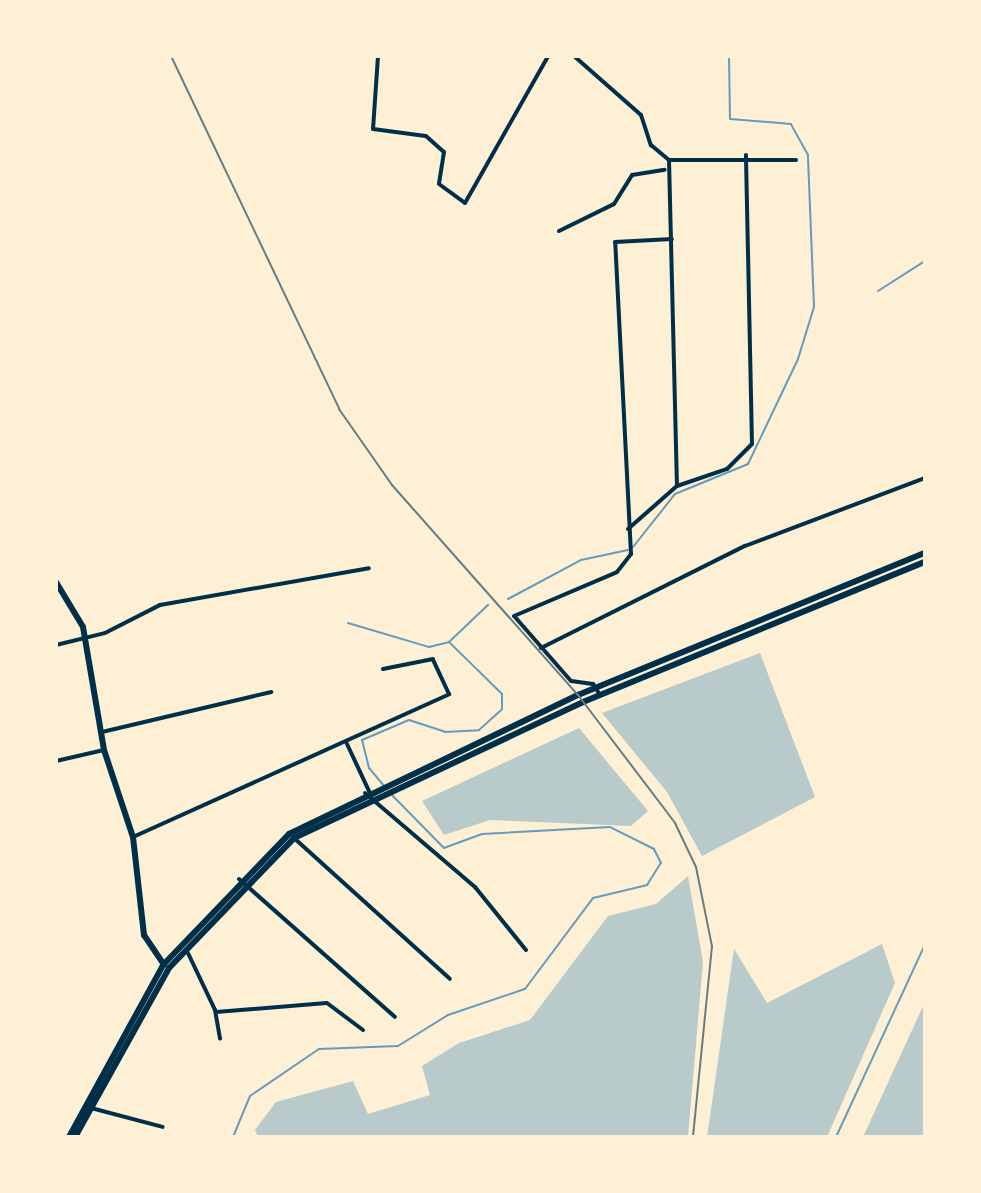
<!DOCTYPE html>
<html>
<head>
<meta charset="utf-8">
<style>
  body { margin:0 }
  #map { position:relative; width:981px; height:1193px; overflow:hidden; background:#fdf0d5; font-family:"Fira Sans Condensed",sans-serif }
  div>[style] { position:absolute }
  .green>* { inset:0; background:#b9caca }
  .stream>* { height:2px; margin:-1px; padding:0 1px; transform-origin:1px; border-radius:1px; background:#669bbc }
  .minor>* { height:4px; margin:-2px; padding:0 2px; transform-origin:2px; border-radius:2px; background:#003049 }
  .secondary>* { height:6px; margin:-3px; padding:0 3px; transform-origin:3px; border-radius:3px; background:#003049 }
  .rail>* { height:2px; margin:-1px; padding:0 1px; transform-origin:1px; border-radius:1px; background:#657d81 }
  span { translate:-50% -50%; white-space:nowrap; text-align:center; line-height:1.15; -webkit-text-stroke:6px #fdf0d5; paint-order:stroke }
  .frame { position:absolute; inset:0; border:58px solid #fdf0d5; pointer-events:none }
</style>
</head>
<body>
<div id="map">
  <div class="green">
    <div style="clip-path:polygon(760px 653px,815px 797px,702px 856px,667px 792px,602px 713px)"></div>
    <div style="clip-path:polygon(579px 728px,648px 811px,631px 826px,490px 820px,444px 835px,422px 801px)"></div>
    <div style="clip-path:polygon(688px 876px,703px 962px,688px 1137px,258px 1137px,255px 1130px,276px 1102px,353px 1081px,368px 1114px,430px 1095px,422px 1066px,459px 1043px,530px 1020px,608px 916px,656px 904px)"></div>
    <div style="clip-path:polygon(882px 944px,895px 983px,827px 1137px,707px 1137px,734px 949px,767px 1003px)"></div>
    <div style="clip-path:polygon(925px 1001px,925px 1137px,863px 1137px,924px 1004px)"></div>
  </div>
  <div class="stream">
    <div style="left:878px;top:291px;width:56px;rotate:-32.6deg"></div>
    <div style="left:633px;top:547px;width:68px;rotate:-51.6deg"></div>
    <div style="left:675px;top:494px;width:79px;rotate:-22.3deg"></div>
    <div style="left:748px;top:464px;width:116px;rotate:-64.5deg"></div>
    <div style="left:798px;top:359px;width:54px;rotate:-72.9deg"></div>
    <div style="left:814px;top:307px;width:152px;rotate:-92.3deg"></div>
    <div style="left:808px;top:155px;width:35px;rotate:-119deg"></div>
    <div style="left:791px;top:124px;width:61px;rotate:-175.3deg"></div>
    <div style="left:730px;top:119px;width:63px;rotate:-90.9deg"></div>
    <div style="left:508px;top:599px;width:83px;rotate:-28.1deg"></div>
    <div style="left:581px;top:560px;width:48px;rotate:-12deg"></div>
    <div style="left:348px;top:623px;width:84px;rotate:16.5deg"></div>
    <div style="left:429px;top:647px;width:21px;rotate:-14deg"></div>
    <div style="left:449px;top:642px;width:54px;rotate:-43.5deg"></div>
    <div style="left:385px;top:787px;width:25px;rotate:-130deg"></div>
    <div style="left:369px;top:768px;width:29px;rotate:-104deg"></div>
    <div style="left:362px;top:740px;width:51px;rotate:-23.1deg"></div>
    <div style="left:409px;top:720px;width:38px;rotate:18deg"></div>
    <div style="left:445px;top:732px;width:34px;rotate:-3deg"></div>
    <div style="left:479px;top:730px;width:31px;rotate:-42deg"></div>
    <div style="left:502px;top:709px;width:15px;rotate:-90deg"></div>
    <div style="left:502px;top:694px;width:74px;rotate:-135.5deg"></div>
    <div style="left:233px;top:1137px;width:44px;rotate:-67.5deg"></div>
    <div style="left:250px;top:1096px;width:83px;rotate:-34.3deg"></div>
    <div style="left:319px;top:1049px;width:79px;rotate:-2.2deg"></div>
    <div style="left:398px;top:1046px;width:59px;rotate:-31.8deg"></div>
    <div style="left:448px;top:1015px;width:81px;rotate:-18.7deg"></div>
    <div style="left:525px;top:989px;width:114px;rotate:-53.2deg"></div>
    <div style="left:593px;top:898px;width:56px;rotate:-13.5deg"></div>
    <div style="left:647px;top:885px;width:26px;rotate:-58deg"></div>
    <div style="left:661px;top:863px;width:16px;rotate:-117deg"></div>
    <div style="left:654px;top:849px;width:49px;rotate:-153.4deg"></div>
    <div style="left:610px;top:827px;width:128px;rotate:176.9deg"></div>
    <div style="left:482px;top:834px;width:40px;rotate:159.8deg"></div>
    <div style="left:444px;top:848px;width:74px;rotate:-134.5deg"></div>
    <div style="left:836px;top:1137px;width:213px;rotate:-65.2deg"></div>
  </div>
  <div class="minor">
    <div style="left:378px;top:56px;width:73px;rotate:93.9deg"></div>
    <div style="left:373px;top:129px;width:53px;rotate:7.5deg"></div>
    <div style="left:426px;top:136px;width:24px;rotate:42deg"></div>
    <div style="left:444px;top:152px;width:32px;rotate:99deg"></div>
    <div style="left:439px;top:184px;width:32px;rotate:36deg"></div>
    <div style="left:465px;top:203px;width:169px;rotate:-60.5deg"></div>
    <div style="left:574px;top:56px;width:89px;rotate:41.4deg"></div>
    <div style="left:641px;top:115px;width:32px;rotate:72deg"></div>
    <div style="left:651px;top:145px;width:23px;rotate:40deg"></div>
    <div style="left:669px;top:160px;width:127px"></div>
    <div style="left:669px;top:160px;width:326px;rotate:88.6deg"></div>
    <div style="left:559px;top:231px;width:61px;rotate:-26.1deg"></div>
    <div style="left:614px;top:204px;width:34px;rotate:-58deg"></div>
    <div style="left:632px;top:175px;width:33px;rotate:-9deg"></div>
    <div style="left:628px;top:529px;width:65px;rotate:-41.3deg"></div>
    <div style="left:677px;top:486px;width:53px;rotate:-18.8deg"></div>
    <div style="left:727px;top:469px;width:35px;rotate:-45deg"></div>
    <div style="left:752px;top:444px;width:289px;rotate:-91.2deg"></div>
    <div style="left:56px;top:645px;width:50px;rotate:-13.8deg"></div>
    <div style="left:105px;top:633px;width:62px;rotate:-27deg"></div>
    <div style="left:160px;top:605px;width:212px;rotate:-10deg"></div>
    <div style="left:541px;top:648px;width:228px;rotate:-26.6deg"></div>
    <div style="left:745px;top:546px;width:192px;rotate:-20.7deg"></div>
    <div style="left:600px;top:695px;width:13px;rotate:-122deg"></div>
    <div style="left:593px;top:684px;width:22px;rotate:-172deg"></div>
    <div style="left:571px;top:681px;width:86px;rotate:-131.2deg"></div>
    <div style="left:514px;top:616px;width:112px;rotate:-23.1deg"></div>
    <div style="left:617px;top:572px;width:23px;rotate:-52deg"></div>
    <div style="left:631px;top:554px;width:312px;rotate:-92.9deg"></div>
    <div style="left:615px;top:242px;width:57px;rotate:-3deg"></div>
    <div style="left:102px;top:732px;width:174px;rotate:-13.3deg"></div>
    <div style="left:347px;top:744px;width:52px;rotate:64.9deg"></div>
    <div style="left:56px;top:761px;width:49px;rotate:-12.9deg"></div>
    <div style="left:365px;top:793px;width:145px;rotate:40.5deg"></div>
    <div style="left:475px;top:887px;width:81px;rotate:51deg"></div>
    <div style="left:133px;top:837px;width:347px;rotate:-24.3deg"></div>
    <div style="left:449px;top:694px;width:38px;rotate:-115deg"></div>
    <div style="left:433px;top:659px;width:51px;rotate:168.7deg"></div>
    <div style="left:294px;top:838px;width:210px;rotate:42.1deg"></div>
    <div style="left:239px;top:879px;width:208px;rotate:41.5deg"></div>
    <div style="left:187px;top:951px;width:65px;rotate:64.6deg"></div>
    <div style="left:215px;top:1010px;width:29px;rotate:80deg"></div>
    <div style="left:216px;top:1012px;width:111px;rotate:-4.6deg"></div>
    <div style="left:327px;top:1003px;width:45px;rotate:36.9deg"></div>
    <div style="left:91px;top:1108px;width:74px;rotate:14.8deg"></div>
  </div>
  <div class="secondary">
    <div style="left:56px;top:582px;width:52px;rotate:59deg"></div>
    <div style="left:83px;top:627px;width:125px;rotate:80.3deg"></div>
    <div style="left:104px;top:750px;width:92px;rotate:71.6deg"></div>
    <div style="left:133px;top:837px;width:99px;rotate:83.6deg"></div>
    <div style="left:144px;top:935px;width:36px;rotate:56deg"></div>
    <div style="left:69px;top:1137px;width:196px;rotate:-61.3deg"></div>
    <div style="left:163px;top:965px;width:182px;rotate:-46.1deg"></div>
    <div style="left:289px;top:834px;width:321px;rotate:-25.7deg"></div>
    <div style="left:578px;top:695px;width:375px;rotate:-22.3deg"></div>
    <div style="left:75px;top:1137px;width:193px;rotate:-60.9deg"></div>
    <div style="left:169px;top:968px;width:180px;rotate:-46.1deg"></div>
    <div style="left:294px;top:838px;width:319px;rotate:-25.2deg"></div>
    <div style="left:583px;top:702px;width:370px;rotate:-22.3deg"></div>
  </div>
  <div class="rail">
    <div style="left:171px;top:56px;width:391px;rotate:64.5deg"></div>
    <div style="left:339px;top:409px;width:93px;rotate:55.1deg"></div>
    <div style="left:392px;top:485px;width:281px;rotate:48.5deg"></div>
    <div style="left:578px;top:695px;width:161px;rotate:52.8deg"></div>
    <div style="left:675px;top:823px;width:49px;rotate:64.5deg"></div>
    <div style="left:696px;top:867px;width:81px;rotate:78.6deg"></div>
    <div style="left:712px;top:946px;width:192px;rotate:95.7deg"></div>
  </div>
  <div class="frame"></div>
</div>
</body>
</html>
